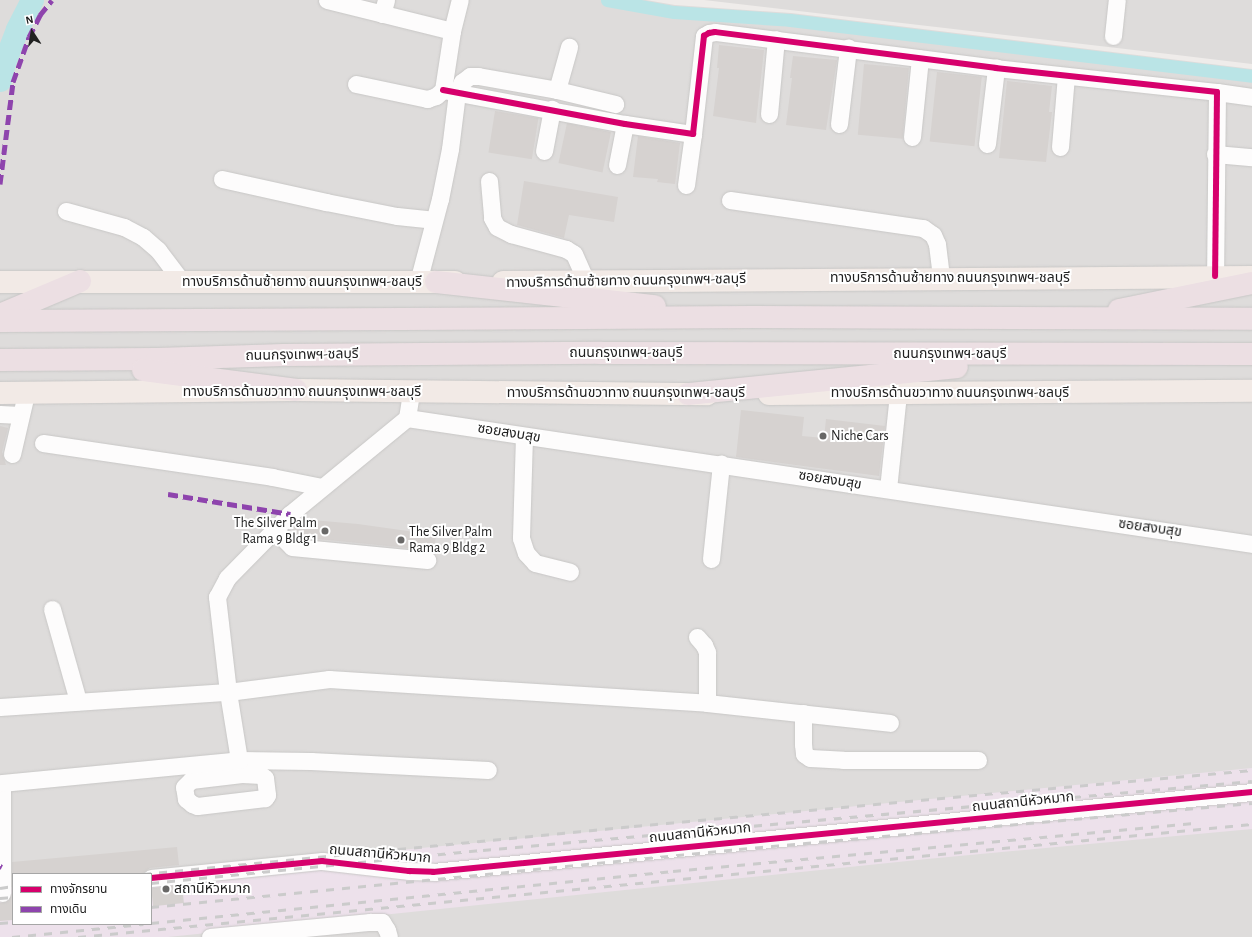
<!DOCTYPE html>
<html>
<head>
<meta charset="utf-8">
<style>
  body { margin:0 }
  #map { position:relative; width:1252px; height:937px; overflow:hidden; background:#efecea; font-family:"Alegreya Sans","Noto Sans Thai",sans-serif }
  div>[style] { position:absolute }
  .residential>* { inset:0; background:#dedcdb }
  .industrial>* { inset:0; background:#ede1eb }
  .canal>* { height:13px; margin:-6.5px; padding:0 6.5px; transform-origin:6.5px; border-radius:6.5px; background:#bae4e6 }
  .river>* { height:23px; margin:-11.5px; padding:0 11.5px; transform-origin:11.5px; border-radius:11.5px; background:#bae4e6 }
  .building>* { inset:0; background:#d6d2d0; transform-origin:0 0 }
  .roads { filter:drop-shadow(0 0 1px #c8c7c6) drop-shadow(0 0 1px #c8c7c6) }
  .minor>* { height:17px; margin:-8.5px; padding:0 8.5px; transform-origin:8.5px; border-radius:8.5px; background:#fdfcfc }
  .major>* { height:22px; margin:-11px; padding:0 11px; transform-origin:11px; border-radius:11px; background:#f2eae6 }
  .highway>* { height:22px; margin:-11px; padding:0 11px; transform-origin:11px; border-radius:11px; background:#ecdfe3 }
  .rail>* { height:3px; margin-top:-1.5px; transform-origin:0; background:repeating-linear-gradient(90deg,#cbcbcb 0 8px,transparent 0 16px) }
  .quiet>* { height:5px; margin-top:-2.5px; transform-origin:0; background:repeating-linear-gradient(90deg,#8e44ad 0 10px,transparent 0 15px) }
  .cycleway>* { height:6px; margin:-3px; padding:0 3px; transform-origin:3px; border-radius:3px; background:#d6006c }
  .dots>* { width:11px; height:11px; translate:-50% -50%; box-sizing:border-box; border:2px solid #fff; border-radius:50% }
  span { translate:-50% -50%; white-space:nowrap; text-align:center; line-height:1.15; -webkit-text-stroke:4px #fff; paint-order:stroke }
  .street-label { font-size:14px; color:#212121 }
  .poi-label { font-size:14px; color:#212121 }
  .left { translate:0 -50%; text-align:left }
  .right { translate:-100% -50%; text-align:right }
  .legend { position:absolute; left:12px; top:873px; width:140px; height:52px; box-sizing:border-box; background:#fff; border:1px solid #a6a6a6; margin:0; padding:5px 7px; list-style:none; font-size:12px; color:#212121 }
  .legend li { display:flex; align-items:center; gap:8px; height:20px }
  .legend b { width:20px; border:1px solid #a6a6a6 }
  .north { position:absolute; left:12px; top:12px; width:40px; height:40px; -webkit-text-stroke:3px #fff; paint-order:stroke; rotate:348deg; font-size:11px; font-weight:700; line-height:16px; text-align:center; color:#212121 }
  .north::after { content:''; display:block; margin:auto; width:14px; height:18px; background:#212121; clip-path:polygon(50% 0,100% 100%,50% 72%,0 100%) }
</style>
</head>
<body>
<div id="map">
  <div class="residential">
    <div style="clip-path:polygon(evenodd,0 0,646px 0,675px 5px,791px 13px,1252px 69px,1252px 937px,0 937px,0 0,13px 874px,151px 874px,151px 924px,13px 924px,13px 874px)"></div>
    <div style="clip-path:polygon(704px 0,1252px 0,1252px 64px,1177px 55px)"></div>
  </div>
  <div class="industrial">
    <div style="clip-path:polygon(1252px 768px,1252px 829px,927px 859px,168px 937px,0 937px,0 889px,13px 887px,13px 924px,151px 924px,151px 874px)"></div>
  </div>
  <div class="canal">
    <div style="left:607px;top:0;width:68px;rotate:10.2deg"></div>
    <div style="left:674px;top:12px;width:116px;rotate:3.9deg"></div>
    <div style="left:790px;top:20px;width:465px;rotate:6.9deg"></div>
  </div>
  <div class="river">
    <div style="left:0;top:80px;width:17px;rotate:-77deg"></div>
    <div style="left:4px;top:63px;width:36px;rotate:-69deg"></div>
    <div style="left:17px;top:29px;width:33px;rotate:-63deg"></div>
  </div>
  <div class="building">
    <div style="clip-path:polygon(719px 45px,764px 50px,756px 123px,713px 116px,719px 68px,717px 68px)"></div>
    <div style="clip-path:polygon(793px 56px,837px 60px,826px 130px,786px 125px,792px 78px,790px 78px)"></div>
    <div style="left:864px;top:64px;width:45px;height:71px;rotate:5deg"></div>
    <div style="left:937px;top:72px;width:45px;height:70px;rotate:6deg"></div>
    <div style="clip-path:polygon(1007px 81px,1052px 86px,1049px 112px,1052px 112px,1046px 162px,999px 158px)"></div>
    <div style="left:495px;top:111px;width:44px;height:42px;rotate:9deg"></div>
    <div style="left:567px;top:123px;width:45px;height:41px;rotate:12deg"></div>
    <div style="clip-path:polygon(638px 136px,680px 143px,675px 184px,657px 182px,658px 179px,633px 177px)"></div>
    <div style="clip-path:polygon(524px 181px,618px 197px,614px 222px,569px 215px,564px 238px,517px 225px)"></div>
    <div style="clip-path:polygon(741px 410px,804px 417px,802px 436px,824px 438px,826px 419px,885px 426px,879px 476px,736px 457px)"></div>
    <div style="clip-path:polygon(0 426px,8px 428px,2px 452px,6px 465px,0 465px)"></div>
    <div style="clip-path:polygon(300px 519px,358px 524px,436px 535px,434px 553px,428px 550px,297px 537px,292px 533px,293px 525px)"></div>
    <div style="clip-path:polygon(177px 847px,179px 865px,150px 868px,142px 874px,13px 874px,13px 920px,0 921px,0 903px,7px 901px,12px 893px,12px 862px)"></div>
    <div style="left:182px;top:885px;width:18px;height:31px;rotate:84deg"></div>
  </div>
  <div class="roads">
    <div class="minor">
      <div style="left:327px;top:0;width:129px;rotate:13.9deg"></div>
      <div style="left:382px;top:14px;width:15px;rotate:-74deg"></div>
      <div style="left:1113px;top:36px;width:36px;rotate:-84deg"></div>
      <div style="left:356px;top:84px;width:73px;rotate:11.9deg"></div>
      <div style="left:427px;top:99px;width:9px;rotate:-18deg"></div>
      <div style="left:436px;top:96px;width:9px;rotate:-41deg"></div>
      <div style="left:443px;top:90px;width:60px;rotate:-81.3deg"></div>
      <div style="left:452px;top:31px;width:32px;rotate:-76deg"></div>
      <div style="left:443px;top:90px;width:185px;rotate:10.6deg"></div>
      <div style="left:625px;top:124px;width:69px;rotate:8.4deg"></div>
      <div style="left:693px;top:134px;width:99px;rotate:-83.6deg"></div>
      <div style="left:704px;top:36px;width:6px;rotate:-31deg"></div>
      <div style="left:709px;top:33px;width:6px;rotate:-9deg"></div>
      <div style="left:715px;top:32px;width:283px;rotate:7.3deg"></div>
      <div style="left:996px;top:68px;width:222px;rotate:6.2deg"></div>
      <div style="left:1217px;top:92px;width:184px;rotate:90.6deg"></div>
      <div style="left:557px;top:90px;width:45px;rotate:-74.4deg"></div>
      <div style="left:1217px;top:92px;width:35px;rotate:8deg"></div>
      <div style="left:769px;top:114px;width:75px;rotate:-84.7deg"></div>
      <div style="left:839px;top:124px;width:77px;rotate:-83.2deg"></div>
      <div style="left:912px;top:137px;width:79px;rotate:-84.2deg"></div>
      <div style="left:987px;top:144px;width:77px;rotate:-83.2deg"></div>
      <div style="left:1060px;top:147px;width:71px;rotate:-85.2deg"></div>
      <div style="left:544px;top:151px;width:43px;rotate:-79.2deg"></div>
      <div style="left:1215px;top:154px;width:37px;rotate:5deg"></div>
      <div style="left:617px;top:165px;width:42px;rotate:-79deg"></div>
      <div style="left:222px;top:179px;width:107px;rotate:12.5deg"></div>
      <div style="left:326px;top:202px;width:72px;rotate:11.2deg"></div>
      <div style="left:397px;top:216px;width:36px;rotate:6deg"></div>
      <div style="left:489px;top:181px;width:37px;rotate:85deg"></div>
      <div style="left:492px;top:218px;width:10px;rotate:61deg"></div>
      <div style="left:497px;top:227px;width:16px;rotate:27deg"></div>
      <div style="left:511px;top:234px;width:57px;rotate:15.3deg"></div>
      <div style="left:566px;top:249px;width:9px;rotate:32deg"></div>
      <div style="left:574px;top:254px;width:30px;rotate:66deg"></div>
      <div style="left:686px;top:185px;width:51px;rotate:-82.2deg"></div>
      <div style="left:730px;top:200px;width:195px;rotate:8.3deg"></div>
      <div style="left:923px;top:228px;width:12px;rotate:35deg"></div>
      <div style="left:933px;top:235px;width:10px;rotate:66deg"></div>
      <div style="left:937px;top:244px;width:34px;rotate:83deg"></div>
      <div style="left:66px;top:211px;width:60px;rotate:15.4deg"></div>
      <div style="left:124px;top:227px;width:21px;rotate:28deg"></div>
      <div style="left:143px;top:237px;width:20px;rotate:41deg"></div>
      <div style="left:158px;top:250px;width:40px;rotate:53deg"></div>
      <div style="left:418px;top:282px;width:86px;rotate:-75.2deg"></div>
      <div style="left:440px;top:199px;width:51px;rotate:-78.7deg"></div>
      <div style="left:450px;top:149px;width:56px;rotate:-82.9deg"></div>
      <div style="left:457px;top:93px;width:12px;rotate:-66deg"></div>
      <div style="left:462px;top:82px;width:10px;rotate:-37deg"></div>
      <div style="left:470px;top:76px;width:8px"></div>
      <div style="left:478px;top:76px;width:80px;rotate:10deg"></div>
      <div style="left:557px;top:90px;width:60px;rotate:13.6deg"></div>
      <div style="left:0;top:414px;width:20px;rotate:3deg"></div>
      <div style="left:407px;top:418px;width:854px;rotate:8.48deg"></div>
      <div style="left:524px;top:436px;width:102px;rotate:91.7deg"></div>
      <div style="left:521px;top:538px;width:16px;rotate:72deg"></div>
      <div style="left:526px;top:553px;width:13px;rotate:48deg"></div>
      <div style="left:535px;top:563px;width:36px;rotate:14deg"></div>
      <div style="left:43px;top:443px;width:232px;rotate:8.4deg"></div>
      <div style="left:272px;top:477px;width:51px;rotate:11.3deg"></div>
      <div style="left:12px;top:454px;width:62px;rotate:-76.9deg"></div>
      <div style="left:888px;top:489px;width:96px;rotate:-84deg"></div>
      <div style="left:274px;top:529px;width:25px;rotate:45deg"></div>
      <div style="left:292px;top:547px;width:136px;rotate:5.5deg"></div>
      <div style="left:711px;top:559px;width:96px;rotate:-84deg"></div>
      <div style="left:52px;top:609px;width:96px;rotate:74.2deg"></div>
      <div style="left:697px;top:637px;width:11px;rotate:49deg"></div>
      <div style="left:704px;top:645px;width:8px;rotate:67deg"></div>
      <div style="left:707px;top:652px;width:51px;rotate:90deg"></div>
      <div style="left:0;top:707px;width:228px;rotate:-3.8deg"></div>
      <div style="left:228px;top:692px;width:102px;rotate:-7.3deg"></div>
      <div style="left:329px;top:679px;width:379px;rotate:3.6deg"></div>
      <div style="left:707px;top:703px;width:184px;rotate:6.2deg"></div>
      <div style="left:803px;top:713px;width:31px;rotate:90deg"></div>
      <div style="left:803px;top:744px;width:10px;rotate:84deg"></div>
      <div style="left:804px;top:754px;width:7px;rotate:34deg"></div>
      <div style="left:810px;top:758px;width:33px;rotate:3deg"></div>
      <div style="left:843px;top:760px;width:135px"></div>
      <div style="left:239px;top:760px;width:72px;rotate:0.8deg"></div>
      <div style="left:311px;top:761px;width:177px;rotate:2.9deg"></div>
      <div style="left:242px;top:774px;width:19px;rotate:3deg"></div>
      <div style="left:261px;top:775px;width:5px;rotate:37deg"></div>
      <div style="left:265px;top:778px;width:17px;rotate:83deg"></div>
      <div style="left:267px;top:795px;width:4px;rotate:124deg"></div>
      <div style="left:265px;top:798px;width:68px;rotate:173.3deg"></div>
      <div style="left:197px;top:806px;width:5px;rotate:-158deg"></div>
      <div style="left:192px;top:804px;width:8px;rotate:-140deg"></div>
      <div style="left:186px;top:799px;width:12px;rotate:-99deg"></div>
      <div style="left:184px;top:787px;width:10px;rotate:-45deg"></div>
      <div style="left:191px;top:780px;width:51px;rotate:-6.7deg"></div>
      <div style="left:151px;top:878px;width:172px;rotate:-5.7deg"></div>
      <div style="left:322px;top:861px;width:88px;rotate:6.6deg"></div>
      <div style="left:409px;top:871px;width:24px;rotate:2deg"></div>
      <div style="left:433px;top:872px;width:823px;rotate:-5.58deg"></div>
      <div style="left:2px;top:893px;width:110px;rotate:-90deg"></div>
      <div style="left:2px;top:783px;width:238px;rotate:-5.5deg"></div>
      <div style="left:239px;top:760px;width:69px;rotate:-99.2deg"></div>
      <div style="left:228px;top:692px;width:96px;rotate:-96.6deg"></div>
      <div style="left:217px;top:597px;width:21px;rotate:-62deg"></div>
      <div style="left:227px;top:578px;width:90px;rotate:-45.5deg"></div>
      <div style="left:290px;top:514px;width:151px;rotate:-39.4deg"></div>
      <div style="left:407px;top:418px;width:26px;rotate:-81deg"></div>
      <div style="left:210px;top:937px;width:161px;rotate:-5.4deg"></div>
      <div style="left:370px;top:922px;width:12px"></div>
      <div style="left:382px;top:922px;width:9px;rotate:58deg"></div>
      <div style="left:387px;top:930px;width:7px;rotate:74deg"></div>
    </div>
    <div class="major">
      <div style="left:0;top:282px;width:455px"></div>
      <div style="left:503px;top:282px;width:749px;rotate:-0.38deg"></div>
      <div style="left:0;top:393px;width:296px;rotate:-0.6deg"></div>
      <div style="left:296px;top:390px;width:411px;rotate:0.6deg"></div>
      <div style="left:769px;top:394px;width:483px;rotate:-0.4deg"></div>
    </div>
    <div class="highway">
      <div style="left:436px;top:282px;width:220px;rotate:6.3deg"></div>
      <div style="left:1119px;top:310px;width:136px;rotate:-11.5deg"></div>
      <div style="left:0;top:315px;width:87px;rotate:-23deg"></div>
      <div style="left:0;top:321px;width:753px;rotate:-0.3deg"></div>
      <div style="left:753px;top:317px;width:499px;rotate:0.2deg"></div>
      <div style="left:0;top:360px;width:157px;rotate:-0.4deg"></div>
      <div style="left:157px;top:359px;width:127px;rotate:-1.8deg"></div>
      <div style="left:284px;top:355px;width:317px;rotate:-0.4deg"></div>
      <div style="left:601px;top:353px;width:651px;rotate:0.09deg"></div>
      <div style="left:143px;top:370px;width:154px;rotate:7.4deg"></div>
      <div style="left:688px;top:394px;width:270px;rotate:-5.7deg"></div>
    </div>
  </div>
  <div class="rail">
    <div style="left:143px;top:874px;width:493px;rotate:-5.6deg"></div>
    <div style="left:634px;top:826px;width:621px;rotate:-5.18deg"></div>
    <div style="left:151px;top:883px;width:334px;rotate:-5.7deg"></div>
    <div style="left:483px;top:850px;width:772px;rotate:-5.13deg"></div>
    <div style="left:0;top:888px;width:13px;rotate:-9deg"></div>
    <div style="left:0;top:898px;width:13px;rotate:-4deg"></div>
    <div style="left:151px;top:907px;width:591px;rotate:-5.63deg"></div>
    <div style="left:739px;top:849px;width:515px;rotate:-5.12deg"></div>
    <div style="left:0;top:923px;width:13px;rotate:-4deg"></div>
    <div style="left:151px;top:923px;width:525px;rotate:-5.69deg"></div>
    <div style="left:673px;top:871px;width:523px;rotate:-5.26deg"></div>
    <div style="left:12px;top:937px;width:132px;rotate:-5.7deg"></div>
    <div style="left:78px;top:937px;width:1179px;rotate:-5.5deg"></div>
  </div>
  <div class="quiet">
    <div style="left:0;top:184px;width:103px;rotate:-82.7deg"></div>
    <div style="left:13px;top:82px;width:48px;rotate:-70.4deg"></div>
    <div style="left:29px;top:37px;width:25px;rotate:-63deg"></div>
    <div style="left:40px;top:15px;width:19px;rotate:-51deg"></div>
    <div style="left:168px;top:494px;width:124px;rotate:9.3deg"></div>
    <div style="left:0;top:866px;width:2px;rotate:27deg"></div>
  </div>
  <div class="cycleway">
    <div style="left:443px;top:90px;width:185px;rotate:10.6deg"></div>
    <div style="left:625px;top:124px;width:69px;rotate:8.4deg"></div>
    <div style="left:693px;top:134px;width:99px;rotate:-83.6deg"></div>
    <div style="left:704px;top:36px;width:6px;rotate:-31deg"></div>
    <div style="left:709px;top:33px;width:6px;rotate:-9deg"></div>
    <div style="left:715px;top:32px;width:283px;rotate:7.3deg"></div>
    <div style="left:996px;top:68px;width:222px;rotate:6.2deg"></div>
    <div style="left:1217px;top:92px;width:184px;rotate:90.6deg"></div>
    <div style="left:151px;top:878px;width:172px;rotate:-5.7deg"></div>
    <div style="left:322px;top:861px;width:88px;rotate:6.6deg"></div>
    <div style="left:409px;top:871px;width:24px;rotate:2deg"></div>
    <div style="left:433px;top:872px;width:823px;rotate:-5.58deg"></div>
  </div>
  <div class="dots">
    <div style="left:823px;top:436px;background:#696867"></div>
    <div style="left:325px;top:531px;background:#696867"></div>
    <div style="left:401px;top:540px;background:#696867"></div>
    <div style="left:166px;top:889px;background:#696867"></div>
  </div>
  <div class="street-label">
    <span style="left:950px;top:278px">ทางบริการด้านซ้ายทาง ถนนกรุงเทพฯ-ชลบุรี</span>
    <span style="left:626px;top:281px;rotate:-1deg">ทางบริการด้านซ้ายทาง ถนนกรุงเทพฯ-ชลบุรี</span>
    <span style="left:302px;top:282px">ทางบริการด้านซ้ายทาง ถนนกรุงเทพฯ-ชลบุรี</span>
    <span style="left:626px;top:353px">ถนนกรุงเทพฯ-ชลบุรี</span>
    <span style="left:950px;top:354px">ถนนกรุงเทพฯ-ชลบุรี</span>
    <span style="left:302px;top:355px;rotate:-1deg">ถนนกรุงเทพฯ-ชลบุรี</span>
    <span style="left:302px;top:392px">ทางบริการด้านขวาทาง ถนนกรุงเทพฯ-ชลบุรี</span>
    <span style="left:626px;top:393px">ทางบริการด้านขวาทาง ถนนกรุงเทพฯ-ชลบุรี</span>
    <span style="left:950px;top:393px">ทางบริการด้านขวาทาง ถนนกรุงเทพฯ-ชลบุรี</span>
    <span style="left:509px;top:433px;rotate:9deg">ซอยสงบสุข</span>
    <span style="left:830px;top:480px;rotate:9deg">ซอยสงบสุข</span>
    <span style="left:1150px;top:528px;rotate:8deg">ซอยสงบสุข</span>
    <span style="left:1023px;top:802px;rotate:-6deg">ถนนสถานีหัวหมาก</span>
    <span style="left:700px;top:833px;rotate:-6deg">ถนนสถานีหัวหมาก</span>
    <span style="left:380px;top:854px;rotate:5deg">ถนนสถานีหัวหมาก</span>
  </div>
  <div class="poi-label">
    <span class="left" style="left:831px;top:436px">Niche Cars</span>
    <span class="right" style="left:317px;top:531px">The Silver Palm<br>Rama 9 Bldg 1</span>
    <span class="left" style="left:409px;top:540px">The Silver Palm<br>Rama 9 Bldg 2</span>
    <span class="left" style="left:174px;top:889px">สถานีหัวหมาก</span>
  </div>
  <ul class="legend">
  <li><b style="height:5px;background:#d6006c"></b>ทางจักรยาน</li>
  <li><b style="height:5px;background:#8e44ad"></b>ทางเดิน</li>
  </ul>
  <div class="north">N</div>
</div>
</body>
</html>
